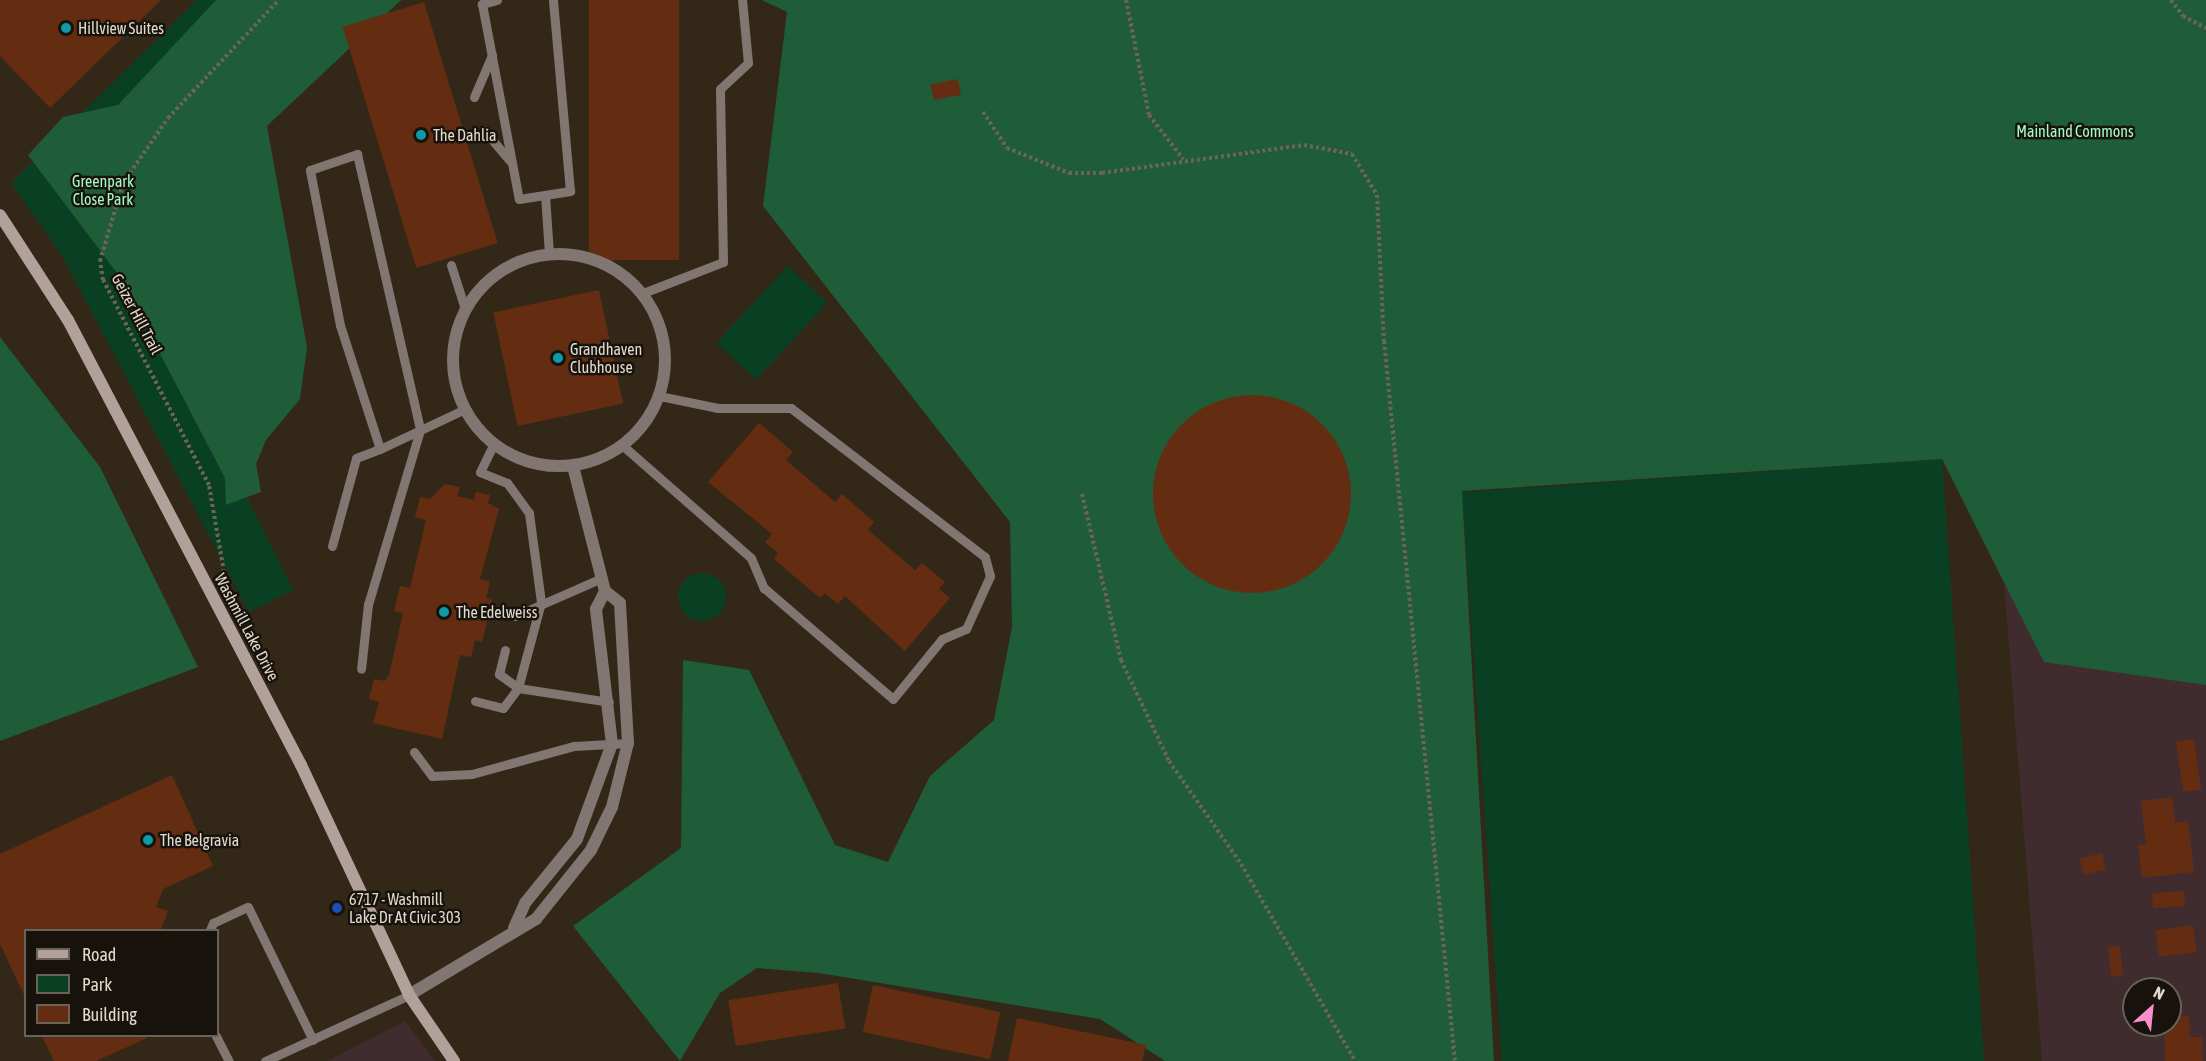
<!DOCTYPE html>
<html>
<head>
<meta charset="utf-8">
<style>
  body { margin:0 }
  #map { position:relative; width:2206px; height:1061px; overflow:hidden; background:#332817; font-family:"Asap Condensed",sans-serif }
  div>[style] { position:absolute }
  .commercial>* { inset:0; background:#402c2f }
  .green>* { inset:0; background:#094023; transform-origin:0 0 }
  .round { border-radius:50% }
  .forest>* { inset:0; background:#1e5d38 }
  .building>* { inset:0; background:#642d12; transform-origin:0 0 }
  .path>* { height:4px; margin-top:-2px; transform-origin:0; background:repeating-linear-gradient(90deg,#6e6455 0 3px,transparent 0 6px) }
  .lane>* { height:9px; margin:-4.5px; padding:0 4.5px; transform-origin:4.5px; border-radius:4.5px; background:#817672 }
  .street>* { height:12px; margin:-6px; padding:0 6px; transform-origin:6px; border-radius:6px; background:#817672 }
  .street>.ring { margin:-6px; padding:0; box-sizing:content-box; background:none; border:12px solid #817672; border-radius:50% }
  .secondary>* { height:12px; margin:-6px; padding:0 6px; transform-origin:6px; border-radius:6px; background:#b2a19b }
  .dots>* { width:16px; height:16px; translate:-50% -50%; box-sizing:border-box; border:3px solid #17120b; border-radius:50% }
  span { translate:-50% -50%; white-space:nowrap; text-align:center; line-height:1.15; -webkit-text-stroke:5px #17120b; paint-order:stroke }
  .poi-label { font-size:16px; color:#e1dacf }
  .left { translate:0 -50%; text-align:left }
  .park-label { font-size:16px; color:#a3fcc1 }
  .street-label { font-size:16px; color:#e1dacf }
  .legend { position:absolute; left:24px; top:929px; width:195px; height:108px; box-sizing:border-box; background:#17120b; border:2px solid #686259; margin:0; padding:8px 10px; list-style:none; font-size:18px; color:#e1dacf }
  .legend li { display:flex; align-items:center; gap:12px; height:30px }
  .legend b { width:30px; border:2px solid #686259 }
  .north { position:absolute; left:2122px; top:977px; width:60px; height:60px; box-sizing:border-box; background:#17120b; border:2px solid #686259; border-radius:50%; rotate:27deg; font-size:16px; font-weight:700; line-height:24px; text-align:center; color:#e1dacf }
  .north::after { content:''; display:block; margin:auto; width:21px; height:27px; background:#f98fca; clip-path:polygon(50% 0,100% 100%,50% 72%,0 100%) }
</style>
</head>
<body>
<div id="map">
  <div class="commercial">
    <div style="clip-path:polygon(evenodd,2206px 381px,2206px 1061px,2042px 1061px,1990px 406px,2206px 381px,2134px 989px,2170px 989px,2170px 1025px,2134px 1025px,2134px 989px)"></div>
    <div style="clip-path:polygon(405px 1021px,435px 1061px,328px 1061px)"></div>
  </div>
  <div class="green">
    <div style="clip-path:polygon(197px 0,320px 0,171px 345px,293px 590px,249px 612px,63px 257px,11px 183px)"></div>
    <div style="left:788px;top:266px;width:54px;height:105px;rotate:43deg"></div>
    <div style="left:1942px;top:459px;width:604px;height:481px;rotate:86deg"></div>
    <div class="round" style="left:678px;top:573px;width:48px;height:48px"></div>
  </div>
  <div class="forest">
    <div style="clip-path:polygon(216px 0,401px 0,267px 126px,307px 347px,300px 399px,266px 440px,256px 464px,261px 492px,226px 505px,225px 478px,120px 277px,28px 155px,63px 117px,118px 105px)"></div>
    <div style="clip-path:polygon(762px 0,2206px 0,2206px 685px,2044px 662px,1942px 459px,1462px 491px,1494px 1061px,1165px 1061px,1100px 1019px,819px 973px,757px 968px,720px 993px,680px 1061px,573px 926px,681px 848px,683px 660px,749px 670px,835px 845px,888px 862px,930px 776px,994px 720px,1012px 627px,1010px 522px,763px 206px,787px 12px)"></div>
    <div style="clip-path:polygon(0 337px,100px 467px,198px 667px,0 741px)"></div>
  </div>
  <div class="building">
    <div style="clip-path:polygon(0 0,161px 0,50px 108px,0 56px)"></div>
    <div style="left:589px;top:0;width:90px;height:260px"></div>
    <div style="left:424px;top:2px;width:252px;height:85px;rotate:73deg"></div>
    <div style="left:958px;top:79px;width:16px;height:28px;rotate:79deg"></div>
    <div style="left:599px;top:290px;width:116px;height:108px;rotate:78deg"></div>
    <div class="round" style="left:1153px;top:395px;width:198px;height:198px"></div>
    <div style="clip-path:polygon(759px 423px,793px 452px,786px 460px,835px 502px,842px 494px,874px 522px,868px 530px,915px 570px,922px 563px,945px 582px,939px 589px,950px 598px,905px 651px,845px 596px,838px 604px,825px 593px,820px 598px,781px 565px,774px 559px,778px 553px,765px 542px,772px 534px,708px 482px)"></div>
    <div style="clip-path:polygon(445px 484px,460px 487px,457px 496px,474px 500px,476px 492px,490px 495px,488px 503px,499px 509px,480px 579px,490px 581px,486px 598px,492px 600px,482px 642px,475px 640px,471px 657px,460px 655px,442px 739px,373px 723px,379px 702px,369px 699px,374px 679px,385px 681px,389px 675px,403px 613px,394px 611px,400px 586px,410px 588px,426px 520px,415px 517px,420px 497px,430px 499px)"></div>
    <div style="left:2194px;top:739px;width:51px;height:18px;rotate:82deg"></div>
    <div style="clip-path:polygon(172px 775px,213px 866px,163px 889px,156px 907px,168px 911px,161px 930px,26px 930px,26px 999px,0 944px,0 854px)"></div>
    <div style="clip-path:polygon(2172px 797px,2175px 823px,2188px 821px,2194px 872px,2142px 878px,2138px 845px,2146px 845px,2141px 801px)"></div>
    <div style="left:2102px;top:853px;width:17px;height:23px;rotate:77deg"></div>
    <div style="left:2184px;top:891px;width:15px;height:32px;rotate:86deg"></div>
    <div style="left:2193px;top:925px;width:27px;height:38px;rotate:82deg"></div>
    <div style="left:2120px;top:946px;width:30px;height:12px;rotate:84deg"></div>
    <div style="left:838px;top:983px;width:46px;height:111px;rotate:81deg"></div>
    <div style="left:873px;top:985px;width:130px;height:48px;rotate:12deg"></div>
    <div style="clip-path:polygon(2189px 1016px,2190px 1037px,2202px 1037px,2203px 1061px,2165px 1061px,2164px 1025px,2170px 1025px,2170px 1017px)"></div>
    <div style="clip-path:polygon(1017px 1018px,1146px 1045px,1142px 1061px,1008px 1061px)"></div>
    <div style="clip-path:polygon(42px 1036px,145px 1036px,147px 1038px,96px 1061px,54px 1061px)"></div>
  </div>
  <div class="path">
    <div style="left:1126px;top:0;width:117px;rotate:78.7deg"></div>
    <div style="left:1149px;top:115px;width:56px;rotate:52.3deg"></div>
    <div style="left:2171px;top:0;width:20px;rotate:53deg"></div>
    <div style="left:2183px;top:16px;width:26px;rotate:28deg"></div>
    <div style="left:983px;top:112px;width:43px;rotate:56.3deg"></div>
    <div style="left:1007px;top:148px;width:67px;rotate:22deg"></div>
    <div style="left:1069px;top:173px;width:33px"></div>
    <div style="left:1102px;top:173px;width:204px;rotate:-7.9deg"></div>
    <div style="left:1304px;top:145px;width:49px;rotate:10.6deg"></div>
    <div style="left:1352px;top:154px;width:48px;rotate:58.6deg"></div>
    <div style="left:1377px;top:195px;width:146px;rotate:87.3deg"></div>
    <div style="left:1384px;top:341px;width:723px;rotate:84.37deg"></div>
    <div style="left:1082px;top:494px;width:171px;rotate:76.8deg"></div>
    <div style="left:1121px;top:660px;width:112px;rotate:64.6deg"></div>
    <div style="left:1169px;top:761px;width:126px;rotate:55deg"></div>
    <div style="left:1241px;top:864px;width:228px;rotate:59.9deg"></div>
    <div style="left:225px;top:578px;width:94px;rotate:-99.8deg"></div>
    <div style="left:209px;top:485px;width:231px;rotate:-117.3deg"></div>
    <div style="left:103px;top:280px;width:19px;rotate:-99deg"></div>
    <div style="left:100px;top:261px;width:81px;rotate:-73.6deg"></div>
    <div style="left:123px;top:183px;width:79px;rotate:-55.3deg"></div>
    <div style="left:168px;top:118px;width:162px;rotate:-46.8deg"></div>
  </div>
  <div class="lane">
    <div style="left:497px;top:0;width:16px;rotate:165deg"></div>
    <div style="left:482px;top:4px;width:198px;rotate:79.3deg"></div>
    <div style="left:519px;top:199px;width:52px;rotate:-8.9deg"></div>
    <div style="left:570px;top:191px;width:192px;rotate:-95.1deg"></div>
    <div style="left:474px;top:97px;width:46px;rotate:-66.8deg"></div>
    <div style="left:484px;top:130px;width:40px;rotate:50deg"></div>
    <div style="left:545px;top:195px;width:59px;rotate:86.1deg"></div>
    <div style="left:451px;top:265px;width:46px;rotate:72.3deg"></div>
    <div style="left:643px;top:293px;width:86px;rotate:-21.2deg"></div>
    <div style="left:723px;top:262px;width:173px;rotate:-91deg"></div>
    <div style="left:720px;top:89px;width:38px;rotate:-43deg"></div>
    <div style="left:748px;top:63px;width:63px;rotate:-95.4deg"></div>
    <div style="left:622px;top:445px;width:171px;rotate:41.2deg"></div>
    <div style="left:751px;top:558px;width:33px;rotate:67deg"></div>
    <div style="left:764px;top:588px;width:170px;rotate:40.7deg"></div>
    <div style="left:893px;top:699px;width:77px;rotate:-50.8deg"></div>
    <div style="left:942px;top:639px;width:26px;rotate:-23deg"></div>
    <div style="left:966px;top:629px;width:58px;rotate:-65.6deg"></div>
    <div style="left:990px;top:576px;width:20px;rotate:-105deg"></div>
    <div style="left:985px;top:557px;width:245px;rotate:-142.5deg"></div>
    <div style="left:791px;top:408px;width:73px;rotate:180deg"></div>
    <div style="left:718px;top:408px;width:59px;rotate:-168.3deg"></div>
    <div style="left:380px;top:449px;width:94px;rotate:-25.2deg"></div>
    <div style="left:332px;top:546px;width:91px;rotate:-74.7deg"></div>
    <div style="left:356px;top:458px;width:26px;rotate:-21deg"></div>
    <div style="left:380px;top:449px;width:130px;rotate:-107.9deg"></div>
    <div style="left:340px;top:325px;width:158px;rotate:-101deg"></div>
    <div style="left:310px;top:170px;width:50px;rotate:-18.8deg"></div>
    <div style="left:357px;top:154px;width:283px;rotate:77.1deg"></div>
    <div style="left:420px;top:430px;width:182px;rotate:106.6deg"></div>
    <div style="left:368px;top:604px;width:65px;rotate:96.1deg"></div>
    <div style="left:515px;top:616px;width:95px;rotate:-23.6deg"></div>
    <div style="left:505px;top:650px;width:25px;rotate:104deg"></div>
    <div style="left:499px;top:674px;width:24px;rotate:36deg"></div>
    <div style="left:518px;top:688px;width:92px;rotate:8.7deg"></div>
    <div style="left:475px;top:701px;width:29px;rotate:14deg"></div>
    <div style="left:503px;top:708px;width:25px;rotate:-53deg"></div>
    <div style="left:518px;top:688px;width:89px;rotate:-75deg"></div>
    <div style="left:541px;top:602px;width:90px;rotate:-97.7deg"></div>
    <div style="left:529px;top:513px;width:37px;rotate:-126deg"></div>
    <div style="left:507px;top:483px;width:29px;rotate:-158deg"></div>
    <div style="left:480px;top:472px;width:32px;rotate:-64deg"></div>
    <div style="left:414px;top:752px;width:30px;rotate:53deg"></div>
    <div style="left:432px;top:776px;width:40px;rotate:-2.9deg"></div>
    <div style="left:472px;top:774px;width:106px;rotate:-15.4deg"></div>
    <div style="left:574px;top:746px;width:54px;rotate:-3.2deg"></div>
    <div style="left:210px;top:930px;width:8px;rotate:-67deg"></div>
    <div style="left:213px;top:923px;width:38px;rotate:-25deg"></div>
    <div style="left:248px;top:907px;width:148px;rotate:64deg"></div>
    <div style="left:216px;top:1036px;width:28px;rotate:63deg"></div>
    <div style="left:265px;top:1061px;width:158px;rotate:-24.6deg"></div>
  </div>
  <div class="street">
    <div class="ring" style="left:453px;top:254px;width:200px;height:200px"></div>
    <div style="left:514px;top:928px;width:27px;rotate:-66deg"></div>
    <div style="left:525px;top:903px;width:82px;rotate:-50.9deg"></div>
    <div style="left:577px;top:839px;width:101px;rotate:-69.8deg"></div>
    <div style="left:612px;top:744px;width:136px;rotate:-96.8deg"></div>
    <div style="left:596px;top:609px;width:20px;rotate:-63deg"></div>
    <div style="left:409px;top:995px;width:148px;rotate:-30.9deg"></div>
    <div style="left:536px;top:919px;width:88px;rotate:-51.4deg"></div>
    <div style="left:591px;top:850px;width:48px;rotate:-64deg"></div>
    <div style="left:612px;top:807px;width:66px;rotate:-76deg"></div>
    <div style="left:628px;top:743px;width:140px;rotate:-93.3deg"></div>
    <div style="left:620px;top:603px;width:19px;rotate:-141deg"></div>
    <div style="left:605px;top:591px;width:129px;rotate:-104.4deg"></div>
  </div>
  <div class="secondary">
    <div style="left:0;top:215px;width:125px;rotate:57.1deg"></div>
    <div style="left:68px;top:320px;width:502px;rotate:62.36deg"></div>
    <div style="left:301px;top:765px;width:254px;rotate:64.8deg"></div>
    <div style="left:409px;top:995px;width:80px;rotate:55.7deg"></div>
  </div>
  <div class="dots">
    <div style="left:66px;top:28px;background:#0f9aa8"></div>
    <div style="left:421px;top:135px;background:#0f9aa8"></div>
    <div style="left:558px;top:358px;background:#0f9aa8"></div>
    <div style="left:444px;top:612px;background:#0f9aa8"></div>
    <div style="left:148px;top:840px;background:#0f9aa8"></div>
    <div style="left:337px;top:908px;background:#1a4fb4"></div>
  </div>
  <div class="poi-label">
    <span class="left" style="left:78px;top:28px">Hillview Suites</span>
    <span class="left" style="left:433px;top:135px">The Dahlia</span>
    <span class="left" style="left:570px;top:358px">Grandhaven<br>Clubhouse</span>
    <span class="left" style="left:456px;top:612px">The Edelweiss</span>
    <span class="left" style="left:160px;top:840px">The Belgravia</span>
    <span class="left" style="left:349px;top:908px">6717 - Washmill<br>Lake Dr At Civic 303</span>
  </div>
  <div class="park-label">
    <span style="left:2075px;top:131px">Mainland Commons</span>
    <span style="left:103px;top:190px">Greenpark<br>Close Park</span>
  </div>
  <div class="street-label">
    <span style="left:137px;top:314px;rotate:62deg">Geizer Hill Trail</span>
    <span style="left:247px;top:627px;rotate:62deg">Washmill Lake Drive</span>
  </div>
  <ul class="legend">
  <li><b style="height:8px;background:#b2a19b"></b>Road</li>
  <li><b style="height:16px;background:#094023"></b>Park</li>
  <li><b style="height:16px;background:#642d12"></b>Building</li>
  </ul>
  <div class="north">N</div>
</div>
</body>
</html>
